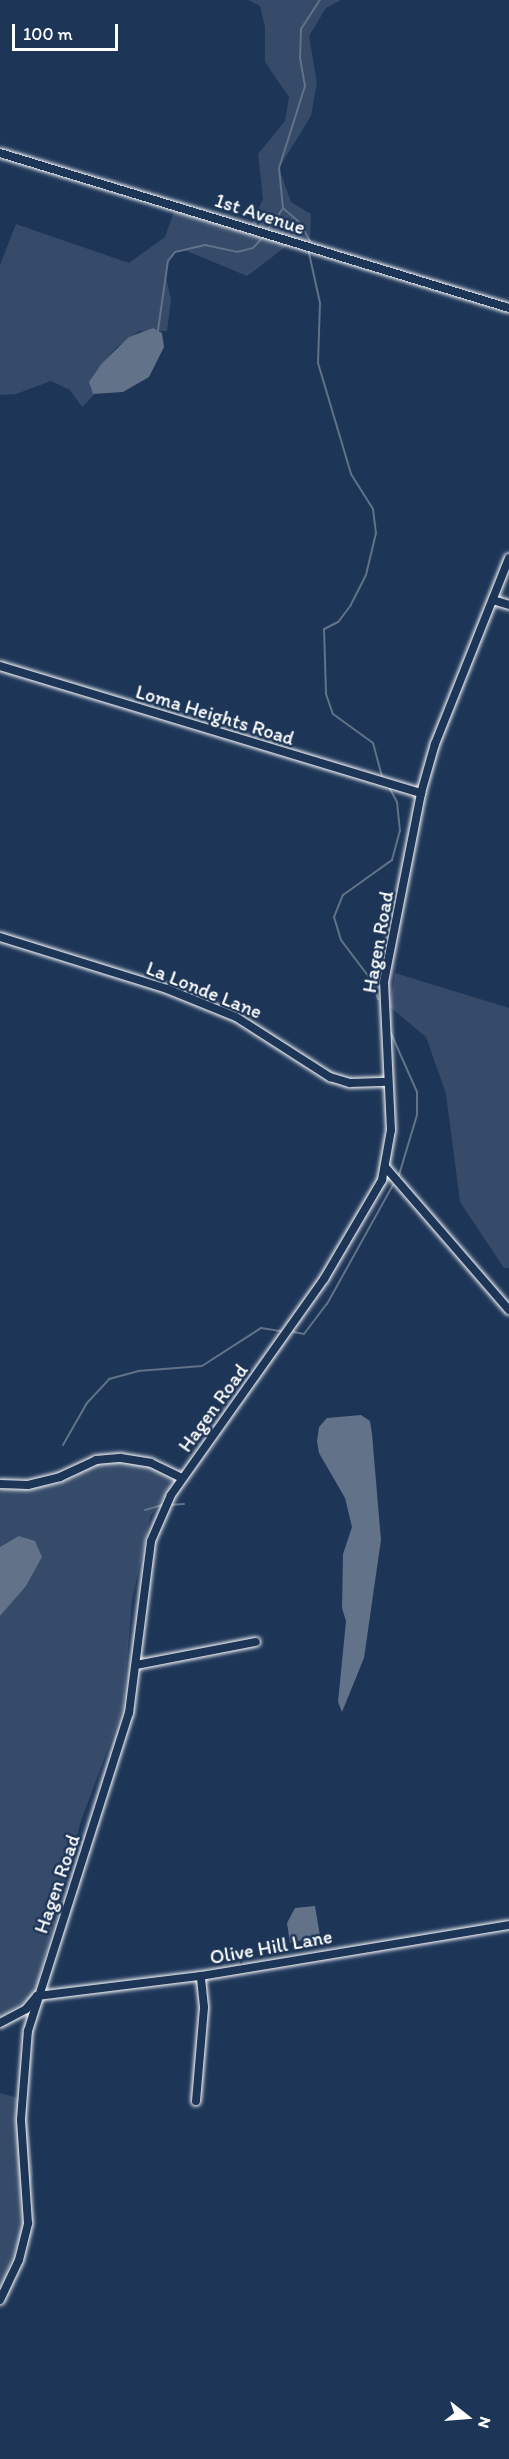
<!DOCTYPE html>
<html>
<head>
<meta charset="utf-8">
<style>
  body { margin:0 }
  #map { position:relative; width:509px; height:2459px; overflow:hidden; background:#1d3557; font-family:Itim,sans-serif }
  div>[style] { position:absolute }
  .green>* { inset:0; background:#364b69 }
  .water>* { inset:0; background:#617289 }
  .stream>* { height:2px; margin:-1px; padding:0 1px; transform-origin:1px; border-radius:1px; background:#617289 }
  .roads { filter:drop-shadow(0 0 2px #fff) drop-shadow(0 0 2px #fff) }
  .minor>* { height:8px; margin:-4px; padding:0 4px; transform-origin:4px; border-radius:4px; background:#1d3557 }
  span { translate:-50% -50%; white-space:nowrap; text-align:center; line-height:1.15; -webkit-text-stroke:5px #1d3557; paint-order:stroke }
  .street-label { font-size:20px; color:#fff }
  .north { position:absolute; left:437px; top:2387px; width:60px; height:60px; -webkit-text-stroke:4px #1d3557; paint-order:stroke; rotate:107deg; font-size:16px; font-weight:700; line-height:24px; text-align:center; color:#fff }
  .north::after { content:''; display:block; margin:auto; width:21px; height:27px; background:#fff; clip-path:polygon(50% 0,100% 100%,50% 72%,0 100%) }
  .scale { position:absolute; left:12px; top:24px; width:106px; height:27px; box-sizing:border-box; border:3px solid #fff; border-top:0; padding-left:8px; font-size:18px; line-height:21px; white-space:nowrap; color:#fff; -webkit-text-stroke:4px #1d3557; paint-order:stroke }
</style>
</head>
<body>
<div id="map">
  <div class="green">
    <div style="clip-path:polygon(248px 0,341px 0,326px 8px,309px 36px,317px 83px,311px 116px,279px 168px,291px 202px,311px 214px,310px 241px,292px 242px,247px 276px,182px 249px,175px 252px,168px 261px,166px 277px,171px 300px,167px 331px,139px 331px,116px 348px,102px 363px,90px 386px,94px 395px,82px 407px,70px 390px,51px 381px,16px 394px,0 395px,0 265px,16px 224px,129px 263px,165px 237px,176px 206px,249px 229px,263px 199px,258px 154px,285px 121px,289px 97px,265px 62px,265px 27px,260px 6px)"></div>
    <div style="clip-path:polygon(395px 973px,509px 1008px,509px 1268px,504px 1268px,460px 1202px,446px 1094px,426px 1037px,390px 1007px)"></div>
    <div style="clip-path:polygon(107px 1460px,128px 1460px,161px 1470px,175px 1480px,150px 1517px,132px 1600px,123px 1708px,81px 1821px,34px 1996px,0 2017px,0 1489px,57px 1484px)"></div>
    <div style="clip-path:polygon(0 2093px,26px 2100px,33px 2175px,24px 2209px,27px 2219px,0 2289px)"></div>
  </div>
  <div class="water">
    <div style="clip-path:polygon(153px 328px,162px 333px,164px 347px,149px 377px,123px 392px,93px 394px,89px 382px,102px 363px,129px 337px)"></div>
    <div style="clip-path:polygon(361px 1415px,370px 1421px,372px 1434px,381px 1540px,364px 1658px,342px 1712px,338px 1702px,346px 1621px,342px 1608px,343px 1554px,352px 1527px,345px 1498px,319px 1453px,317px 1441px,319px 1427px,327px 1418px)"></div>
    <div style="clip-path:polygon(19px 1536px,35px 1541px,42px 1557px,26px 1586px,0 1616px,0 1547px)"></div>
    <div style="clip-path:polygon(315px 1906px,320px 1936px,290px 1943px,287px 1923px,295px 1908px)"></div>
  </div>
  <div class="stream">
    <div style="left:284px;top:209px;width:21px;rotate:41deg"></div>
    <div style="left:300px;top:223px;width:21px;rotate:61deg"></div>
    <div style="left:268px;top:229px;width:26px;rotate:-54deg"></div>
    <div style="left:283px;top:208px;width:40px;rotate:-95.7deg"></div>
    <div style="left:279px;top:168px;width:86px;rotate:-72.4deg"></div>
    <div style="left:305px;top:86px;width:27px;rotate:-100deg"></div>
    <div style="left:300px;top:59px;width:30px;rotate:-88deg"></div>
    <div style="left:301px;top:29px;width:35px;rotate:-57deg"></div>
    <div style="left:309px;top:253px;width:51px;rotate:77.6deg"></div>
    <div style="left:320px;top:303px;width:60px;rotate:91.9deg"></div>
    <div style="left:318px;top:363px;width:116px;rotate:73.4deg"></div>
    <div style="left:351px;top:474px;width:41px;rotate:57.8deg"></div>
    <div style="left:373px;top:509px;width:24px;rotate:83deg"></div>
    <div style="left:376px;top:533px;width:43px;rotate:103.4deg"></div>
    <div style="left:366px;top:575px;width:34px;rotate:117deg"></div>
    <div style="left:351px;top:605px;width:21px;rotate:127deg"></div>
    <div style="left:338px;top:622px;width:16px;rotate:153deg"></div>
    <div style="left:324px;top:629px;width:65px;rotate:88.2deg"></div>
    <div style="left:326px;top:694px;width:21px;rotate:71deg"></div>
    <div style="left:333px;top:714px;width:49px;rotate:35.9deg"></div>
    <div style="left:373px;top:743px;width:34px;rotate:75deg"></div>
    <div style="left:158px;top:330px;width:70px;rotate:-81.8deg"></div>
    <div style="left:168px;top:261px;width:11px;rotate:-52deg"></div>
    <div style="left:175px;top:252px;width:31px;rotate:-13deg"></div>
    <div style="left:205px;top:245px;width:33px;rotate:12deg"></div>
    <div style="left:237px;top:252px;width:16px;rotate:-14deg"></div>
    <div style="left:253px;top:248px;width:12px;rotate:-48deg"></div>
    <div style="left:378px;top:999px;width:19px;rotate:-108deg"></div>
    <div style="left:372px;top:981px;width:51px;rotate:-127.1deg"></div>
    <div style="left:341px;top:940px;width:24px;rotate:-107deg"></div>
    <div style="left:334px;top:917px;width:24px;rotate:-68deg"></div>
    <div style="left:343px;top:895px;width:60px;rotate:-35.5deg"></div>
    <div style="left:392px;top:860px;width:30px;rotate:-75deg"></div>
    <div style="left:400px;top:831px;width:29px;rotate:-96deg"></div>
    <div style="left:397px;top:802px;width:15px;rotate:-118deg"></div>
    <div style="left:390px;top:1031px;width:67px;rotate:66.1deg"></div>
    <div style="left:417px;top:1092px;width:23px;rotate:90deg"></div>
    <div style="left:417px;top:1115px;width:63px;rotate:106.7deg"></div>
    <div style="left:294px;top:1332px;width:10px;rotate:11deg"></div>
    <div style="left:304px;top:1334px;width:38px;rotate:-53deg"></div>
    <div style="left:327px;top:1304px;width:136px;rotate:-61deg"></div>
    <div style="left:63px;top:1445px;width:48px;rotate:-60.3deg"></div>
    <div style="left:87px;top:1403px;width:33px;rotate:-47deg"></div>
    <div style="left:109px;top:1379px;width:30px;rotate:-15deg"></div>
    <div style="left:138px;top:1371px;width:64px;rotate:-4.5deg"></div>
    <div style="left:202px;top:1366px;width:70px;rotate:-32.8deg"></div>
    <div style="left:261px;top:1328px;width:20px;rotate:9deg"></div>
    <div style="left:169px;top:1505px;width:15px;rotate:-4deg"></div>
    <div style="left:145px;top:1510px;width:19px;rotate:-16deg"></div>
  </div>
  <div class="roads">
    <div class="minor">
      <div style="left:0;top:153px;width:532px;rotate:16.94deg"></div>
      <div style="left:493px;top:600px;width:17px;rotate:17deg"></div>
      <div style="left:0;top:666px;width:440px;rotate:16.8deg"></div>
      <div style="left:0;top:937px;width:175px;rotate:17.3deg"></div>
      <div style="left:167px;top:989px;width:74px;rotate:22.1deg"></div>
      <div style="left:236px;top:1017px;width:112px;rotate:32.6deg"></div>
      <div style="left:330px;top:1077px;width:21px;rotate:17deg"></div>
      <div style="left:350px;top:1083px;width:38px;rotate:-2deg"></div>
      <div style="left:386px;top:1168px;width:188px;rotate:49.1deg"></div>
      <div style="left:0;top:1484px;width:28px;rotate:2deg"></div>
      <div style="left:28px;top:1485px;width:33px;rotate:-14deg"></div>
      <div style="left:60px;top:1477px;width:40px;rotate:-25deg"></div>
      <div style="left:96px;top:1460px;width:25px;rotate:-5deg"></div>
      <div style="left:121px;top:1458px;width:30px;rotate:9deg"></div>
      <div style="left:151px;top:1463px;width:34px;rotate:26deg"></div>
      <div style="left:136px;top:1665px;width:122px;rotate:-10.9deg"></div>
      <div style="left:0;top:2023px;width:30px;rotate:-28deg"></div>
      <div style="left:26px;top:2009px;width:17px;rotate:-50deg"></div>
      <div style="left:37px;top:1996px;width:165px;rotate:-7deg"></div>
      <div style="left:201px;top:1976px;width:312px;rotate:-9.4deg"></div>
      <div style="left:196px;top:2101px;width:94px;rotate:-85.1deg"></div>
      <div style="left:204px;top:2007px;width:31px;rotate:-96deg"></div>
      <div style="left:0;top:2300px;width:44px;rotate:-64.6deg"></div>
      <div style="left:19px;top:2260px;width:38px;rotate:-76deg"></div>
      <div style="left:28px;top:2223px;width:104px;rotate:-93.9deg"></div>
      <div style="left:21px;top:2119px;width:88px;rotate:-85.5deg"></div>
      <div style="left:28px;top:2031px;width:334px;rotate:-72.4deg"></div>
      <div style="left:129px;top:1713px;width:173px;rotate:-82.7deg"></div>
      <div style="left:151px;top:1541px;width:50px;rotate:-66.5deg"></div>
      <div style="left:171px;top:1495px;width:265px;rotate:-54.7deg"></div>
      <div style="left:324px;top:1279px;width:115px;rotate:-59.6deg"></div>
      <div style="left:382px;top:1180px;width:51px;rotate:-79.8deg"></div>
      <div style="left:391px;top:1130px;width:148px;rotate:-92.7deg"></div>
      <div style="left:384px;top:982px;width:193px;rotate:-78.9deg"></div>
      <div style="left:421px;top:793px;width:51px;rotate:-74.1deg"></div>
      <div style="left:435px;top:744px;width:200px;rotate:-68.3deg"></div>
    </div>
  </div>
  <div class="street-label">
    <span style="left:260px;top:214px;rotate:18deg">1st Avenue</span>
    <span style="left:215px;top:715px;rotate:17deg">Loma Heights Road</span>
    <span style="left:378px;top:942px;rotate:-80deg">Hagen Road</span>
    <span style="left:204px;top:990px;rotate:22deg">La Londe Lane</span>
    <span style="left:213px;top:1408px;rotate:-54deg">Hagen Road</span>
    <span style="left:57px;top:1884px;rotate:-71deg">Hagen Road</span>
    <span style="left:271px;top:1947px;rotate:-10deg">Olive Hill Lane</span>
  </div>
  <div class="north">N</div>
  <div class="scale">100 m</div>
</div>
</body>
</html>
